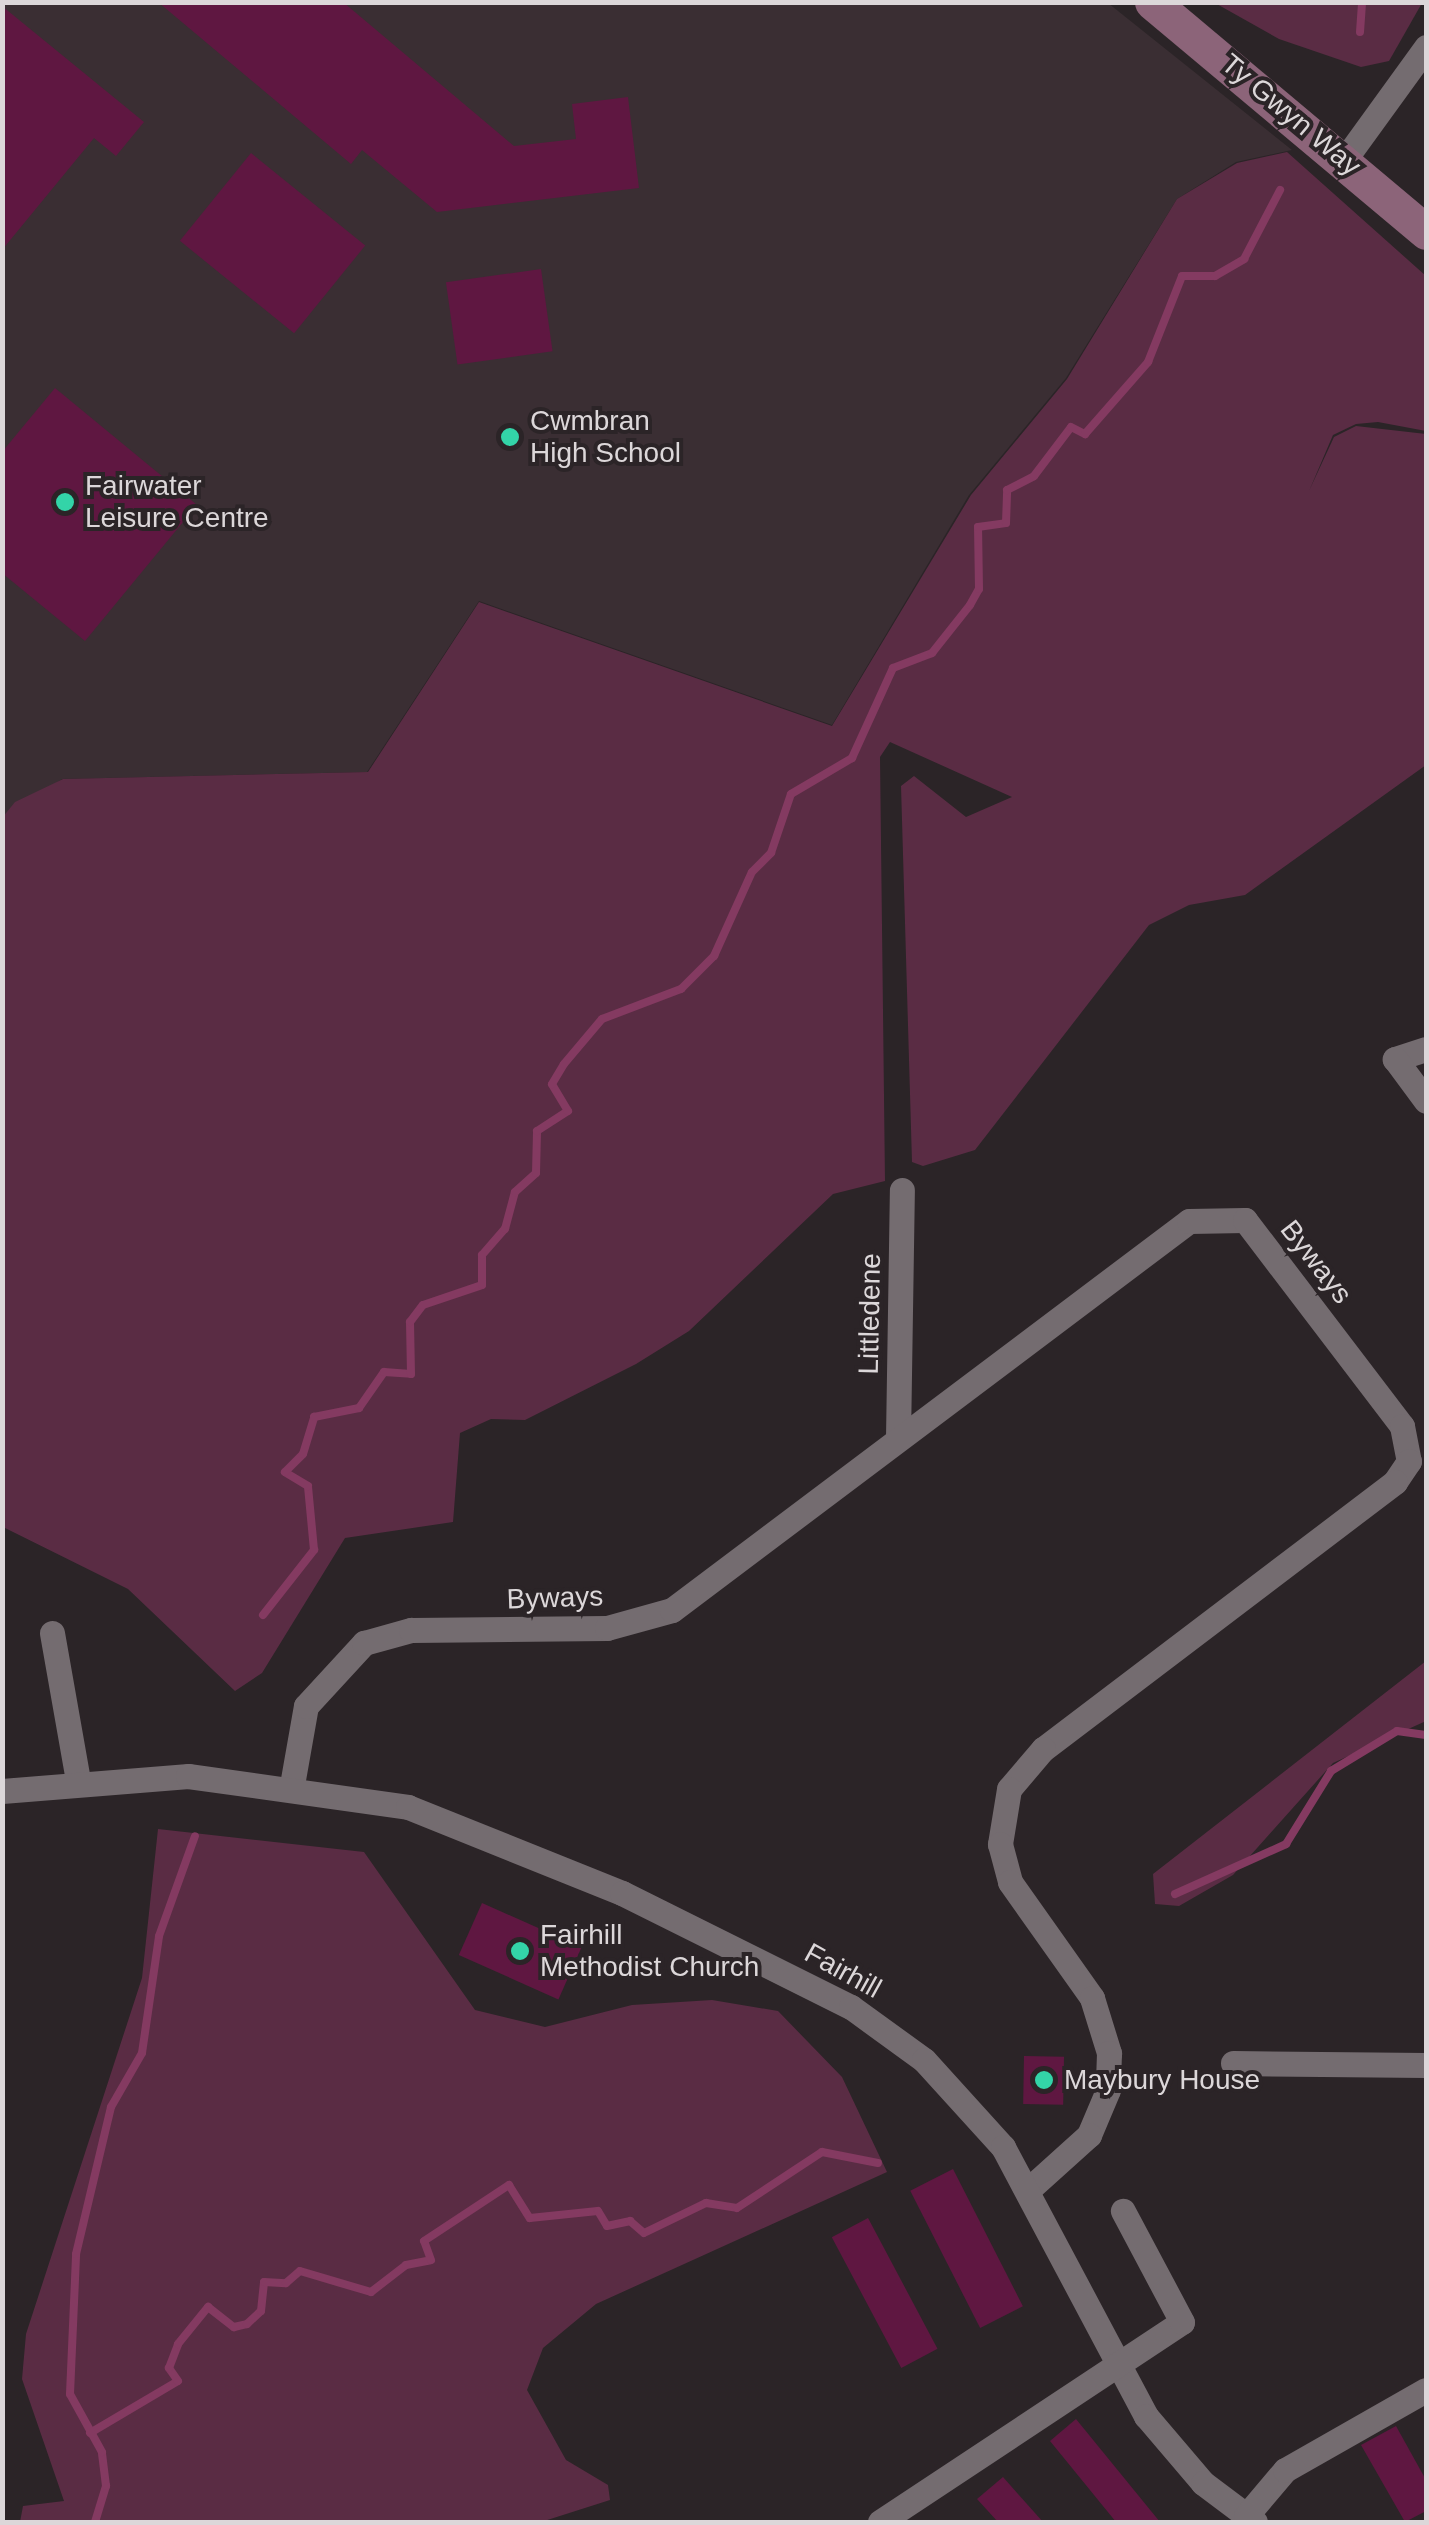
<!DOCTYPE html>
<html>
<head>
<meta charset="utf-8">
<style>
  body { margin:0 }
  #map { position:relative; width:1429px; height:2525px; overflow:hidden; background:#2b2427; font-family:Arial,sans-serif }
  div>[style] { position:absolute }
  .built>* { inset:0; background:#3a2e33 }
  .green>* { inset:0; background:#5a2c44 }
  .stream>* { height:8px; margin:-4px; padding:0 4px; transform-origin:4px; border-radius:4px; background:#843a61 }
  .building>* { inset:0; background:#5f1741; transform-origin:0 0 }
  .street>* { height:25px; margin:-12.5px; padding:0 12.5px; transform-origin:12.5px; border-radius:12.5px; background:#746c70 }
  .secondary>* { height:35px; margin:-17.5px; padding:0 17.5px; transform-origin:17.5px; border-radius:17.5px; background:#8c6479 }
  .dots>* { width:28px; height:28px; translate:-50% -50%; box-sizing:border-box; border:5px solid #2b2427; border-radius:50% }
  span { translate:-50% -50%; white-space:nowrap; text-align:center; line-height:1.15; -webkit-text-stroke:8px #2b2427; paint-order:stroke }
  .street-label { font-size:28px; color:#dcd7d9 }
  .poi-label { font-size:28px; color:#dcd7d9 }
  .left { translate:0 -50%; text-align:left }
  .frame { position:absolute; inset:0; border:5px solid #dcd7d9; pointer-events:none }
</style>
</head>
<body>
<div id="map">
  <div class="built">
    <div style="clip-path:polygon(3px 3px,1108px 3px,1292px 150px,1236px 162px,1177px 199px,1066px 378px,969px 495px,832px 725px,479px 601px,367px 772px,62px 779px,3px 817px)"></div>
  </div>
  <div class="green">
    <div style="clip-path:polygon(1215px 3px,1422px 2px,1422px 3px,1389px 61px,1361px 67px,1279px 39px)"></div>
    <div style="clip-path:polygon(1287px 152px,1426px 276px,1426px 431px,1378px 422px,1356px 424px,1333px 435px,1309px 491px,1334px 437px,1356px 426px,1426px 434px,1426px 765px,1245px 895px,1189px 905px,1149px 925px,975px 1150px,923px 1166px,912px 1162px,901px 786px,914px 776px,966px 817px,1012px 797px,890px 742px,880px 757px,885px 1181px,833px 1194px,689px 1331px,636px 1364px,525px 1420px,491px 1419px,460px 1433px,453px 1522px,345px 1538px,262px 1673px,235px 1691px,128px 1589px,3px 1527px,2px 818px,15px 802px,63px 779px,368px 772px,479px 602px,832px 726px,971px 495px,1067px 379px,1177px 199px,1237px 163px)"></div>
    <div style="clip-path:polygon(1426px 1661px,1426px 1721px,1333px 1763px,1233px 1875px,1179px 1906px,1155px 1904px,1153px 1874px)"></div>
    <div style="clip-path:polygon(158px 1829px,364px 1852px,475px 2010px,545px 2027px,632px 2005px,712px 2000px,778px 2011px,842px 2077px,887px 2172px,596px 2304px,543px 2348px,527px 2390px,566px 2460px,608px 2485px,610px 2500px,541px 2522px,20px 2522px,23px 2506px,64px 2501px,22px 2379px,26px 2334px,142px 1978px)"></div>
  </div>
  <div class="stream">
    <div style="left:1360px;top:32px;width:30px;rotate:-86deg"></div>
    <div style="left:263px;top:1615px;width:83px;rotate:-51.9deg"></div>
    <div style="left:314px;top:1550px;width:64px;rotate:-95.4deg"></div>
    <div style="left:308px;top:1486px;width:27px;rotate:-149deg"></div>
    <div style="left:285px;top:1472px;width:25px;rotate:-45deg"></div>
    <div style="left:303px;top:1454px;width:39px;rotate:-73deg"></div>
    <div style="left:314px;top:1417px;width:46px;rotate:-11.3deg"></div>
    <div style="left:359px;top:1408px;width:44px;rotate:-55.2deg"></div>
    <div style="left:384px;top:1372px;width:27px;rotate:4deg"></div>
    <div style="left:411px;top:1374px;width:52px;rotate:-91.1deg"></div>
    <div style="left:410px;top:1322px;width:21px;rotate:-53deg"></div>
    <div style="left:423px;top:1305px;width:62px;rotate:-18.7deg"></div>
    <div style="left:482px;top:1285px;width:30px;rotate:-90deg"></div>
    <div style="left:482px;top:1255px;width:35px;rotate:-49deg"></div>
    <div style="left:505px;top:1229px;width:38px;rotate:-75deg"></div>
    <div style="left:515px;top:1192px;width:28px;rotate:-42deg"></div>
    <div style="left:536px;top:1173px;width:42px;rotate:-88.6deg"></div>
    <div style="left:537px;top:1131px;width:37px;rotate:-33deg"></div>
    <div style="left:568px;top:1111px;width:31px;rotate:-121deg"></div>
    <div style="left:552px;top:1084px;width:23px;rotate:-59deg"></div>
    <div style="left:564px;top:1064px;width:59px;rotate:-49.8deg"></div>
    <div style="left:602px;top:1019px;width:85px;rotate:-20.8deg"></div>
    <div style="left:681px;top:989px;width:47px;rotate:-45deg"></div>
    <div style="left:714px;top:956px;width:92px;rotate:-65.7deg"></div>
    <div style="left:752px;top:872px;width:27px;rotate:-45deg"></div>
    <div style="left:771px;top:853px;width:62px;rotate:-71.3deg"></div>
    <div style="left:791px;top:794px;width:71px;rotate:-30.5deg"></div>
    <div style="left:852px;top:758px;width:99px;rotate:-65.5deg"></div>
    <div style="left:893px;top:668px;width:42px;rotate:-21deg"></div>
    <div style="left:932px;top:653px;width:61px;rotate:-51.6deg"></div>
    <div style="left:970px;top:605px;width:18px;rotate:-61deg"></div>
    <div style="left:979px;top:589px;width:62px;rotate:-90.9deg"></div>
    <div style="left:978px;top:527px;width:28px;rotate:-8deg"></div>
    <div style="left:1006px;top:523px;width:33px;rotate:-88deg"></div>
    <div style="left:1007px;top:490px;width:30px;rotate:-27deg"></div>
    <div style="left:1034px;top:476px;width:61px;rotate:-52.9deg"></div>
    <div style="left:1071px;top:427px;width:16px;rotate:27deg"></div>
    <div style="left:1085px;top:434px;width:96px;rotate:-48.8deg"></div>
    <div style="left:1148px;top:362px;width:92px;rotate:-68.4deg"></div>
    <div style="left:1182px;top:276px;width:33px"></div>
    <div style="left:1215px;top:276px;width:34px;rotate:-30deg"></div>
    <div style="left:1244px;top:259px;width:78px;rotate:-62.4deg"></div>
    <div style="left:1175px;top:1894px;width:122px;rotate:-24.2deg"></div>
    <div style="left:1286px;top:1844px;width:86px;rotate:-58.3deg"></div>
    <div style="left:1331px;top:1771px;width:77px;rotate:-31.2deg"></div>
    <div style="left:1397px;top:1731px;width:29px;rotate:8deg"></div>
    <div style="left:90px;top:2433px;width:102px;rotate:-30.6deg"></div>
    <div style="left:178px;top:2381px;width:16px;rotate:-125deg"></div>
    <div style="left:169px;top:2368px;width:26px;rotate:-69deg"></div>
    <div style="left:178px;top:2344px;width:48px;rotate:-51deg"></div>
    <div style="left:208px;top:2307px;width:33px;rotate:38deg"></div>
    <div style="left:234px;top:2327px;width:13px;rotate:-13deg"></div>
    <div style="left:247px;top:2324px;width:19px;rotate:-43deg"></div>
    <div style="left:261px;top:2311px;width:29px;rotate:-84deg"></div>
    <div style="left:264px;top:2282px;width:22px;rotate:3deg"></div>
    <div style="left:286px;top:2283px;width:18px;rotate:-41deg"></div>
    <div style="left:300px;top:2271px;width:74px;rotate:16.5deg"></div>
    <div style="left:371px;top:2292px;width:44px;rotate:-37.6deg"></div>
    <div style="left:406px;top:2265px;width:25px;rotate:-11deg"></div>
    <div style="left:431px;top:2260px;width:20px;rotate:-110deg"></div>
    <div style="left:424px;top:2241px;width:102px;rotate:-33.4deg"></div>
    <div style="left:509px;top:2185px;width:39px;rotate:58deg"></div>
    <div style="left:530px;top:2218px;width:68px;rotate:-5.9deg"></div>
    <div style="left:598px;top:2211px;width:17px;rotate:59deg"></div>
    <div style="left:607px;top:2226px;width:24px;rotate:-12deg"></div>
    <div style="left:630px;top:2221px;width:18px;rotate:41deg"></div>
    <div style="left:644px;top:2233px;width:69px;rotate:-25.8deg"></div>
    <div style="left:706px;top:2203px;width:31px;rotate:9deg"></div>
    <div style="left:737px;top:2208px;width:102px;rotate:-33.4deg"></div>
    <div style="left:822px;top:2152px;width:57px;rotate:11.1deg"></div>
    <div style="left:95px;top:2522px;width:38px;rotate:-73deg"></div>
    <div style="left:106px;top:2486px;width:34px;rotate:-97deg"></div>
    <div style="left:102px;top:2452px;width:66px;rotate:-118.9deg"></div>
    <div style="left:70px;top:2394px;width:140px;rotate:-87.5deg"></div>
    <div style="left:76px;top:2254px;width:151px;rotate:-76.6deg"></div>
    <div style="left:111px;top:2107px;width:62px;rotate:-60.1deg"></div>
    <div style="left:142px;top:2053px;width:118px;rotate:-81.7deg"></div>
    <div style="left:159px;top:1936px;width:106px;rotate:-70.2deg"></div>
  </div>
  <div class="building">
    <div style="clip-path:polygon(158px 2px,343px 2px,514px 146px,576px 139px,572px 104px,628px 97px,639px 188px,437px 212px,362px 150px,351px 164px)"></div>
    <div style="clip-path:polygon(2px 6px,144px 122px,116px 156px,94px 138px,2px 250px)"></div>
    <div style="left:251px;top:153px;width:147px;height:113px;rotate:39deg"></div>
    <div style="left:541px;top:269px;width:83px;height:96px;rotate:82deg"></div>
    <div style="clip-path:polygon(55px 388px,197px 505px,85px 641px,2px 573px,2px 452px)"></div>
    <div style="left:482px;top:1903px;width:109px;height:57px;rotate:24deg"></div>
    <div style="left:1024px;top:2056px;width:40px;height:48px;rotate:1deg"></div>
    <div style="left:953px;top:2169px;width:154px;height:48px;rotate:63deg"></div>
    <div style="left:868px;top:2218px;width:148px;height:41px;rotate:62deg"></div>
    <div style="clip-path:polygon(1076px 2419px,1160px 2522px,1116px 2522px,1050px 2441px)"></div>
    <div style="clip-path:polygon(1396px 2426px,1426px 2480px,1426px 2511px,1405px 2522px,1361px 2445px)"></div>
    <div style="clip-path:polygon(1003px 2477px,1043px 2522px,998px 2522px,977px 2499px)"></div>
  </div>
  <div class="street">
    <div style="left:1345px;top:159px;width:138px;rotate:-54.1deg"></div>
    <div style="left:1426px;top:1049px;width:33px;rotate:162deg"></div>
    <div style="left:1395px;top:1059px;width:52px;rotate:53.6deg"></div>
    <div style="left:898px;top:1438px;width:248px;rotate:-89.1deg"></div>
    <div style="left:52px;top:1633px;width:150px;rotate:80deg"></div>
    <div style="left:292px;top:1785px;width:80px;rotate:-80deg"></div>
    <div style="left:306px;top:1706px;width:86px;rotate:-47.4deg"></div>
    <div style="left:364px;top:1643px;width:49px;rotate:-15.5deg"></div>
    <div style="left:411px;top:1630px;width:196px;rotate:-0.6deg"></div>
    <div style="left:607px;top:1628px;width:67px;rotate:-15.5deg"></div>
    <div style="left:672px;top:1610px;width:647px;rotate:-36.96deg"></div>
    <div style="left:1189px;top:1221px;width:56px;rotate:-1deg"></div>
    <div style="left:1245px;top:1220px;width:259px;rotate:52.7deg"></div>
    <div style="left:1402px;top:1426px;width:36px;rotate:79deg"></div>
    <div style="left:1409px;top:1461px;width:25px;rotate:124deg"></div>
    <div style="left:1395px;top:1482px;width:442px;rotate:142.8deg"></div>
    <div style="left:1043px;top:1749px;width:52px;rotate:130.4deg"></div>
    <div style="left:1009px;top:1789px;width:56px;rotate:99.3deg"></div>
    <div style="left:1000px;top:1844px;width:39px;rotate:75deg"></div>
    <div style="left:1010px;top:1882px;width:142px;rotate:54.7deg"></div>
    <div style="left:1092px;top:1998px;width:58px;rotate:72.8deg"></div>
    <div style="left:1109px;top:2053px;width:37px;rotate:92deg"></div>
    <div style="left:1108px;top:2090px;width:49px;rotate:112.9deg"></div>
    <div style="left:1089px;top:2135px;width:81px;rotate:138deg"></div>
    <div style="left:2px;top:1791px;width:187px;rotate:-4.6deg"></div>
    <div style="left:188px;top:1776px;width:222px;rotate:8deg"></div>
    <div style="left:408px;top:1807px;width:231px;rotate:21.9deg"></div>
    <div style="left:622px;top:1893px;width:256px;rotate:26.5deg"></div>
    <div style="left:851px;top:2007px;width:90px;rotate:36deg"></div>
    <div style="left:924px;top:2060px;width:118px;rotate:47.8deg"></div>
    <div style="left:1003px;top:2147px;width:305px;rotate:62deg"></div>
    <div style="left:1146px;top:2416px;width:88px;rotate:49.6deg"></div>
    <div style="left:1203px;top:2483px;width:65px;rotate:36.9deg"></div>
    <div style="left:1233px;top:2063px;width:193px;rotate:0.6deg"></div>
    <div style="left:1246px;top:2516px;width:60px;rotate:-49.7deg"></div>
    <div style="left:1285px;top:2470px;width:162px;rotate:-29.6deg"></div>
    <div style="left:880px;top:2522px;width:362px;rotate:-33.5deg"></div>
    <div style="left:1182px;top:2322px;width:126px;rotate:-118deg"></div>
  </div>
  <div class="secondary">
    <div style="left:1152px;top:2px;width:358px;rotate:40deg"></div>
  </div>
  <div class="dots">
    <div style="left:510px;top:437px;background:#33d4a8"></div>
    <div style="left:65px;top:502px;background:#33d4a8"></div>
    <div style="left:520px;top:1951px;background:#33d4a8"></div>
    <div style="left:1044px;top:2080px;background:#33d4a8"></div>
  </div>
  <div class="street-label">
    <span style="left:1291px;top:115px;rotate:40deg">Ty Gwyn Way</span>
    <span style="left:1316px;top:1262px;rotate:52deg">Byways</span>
    <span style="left:870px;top:1314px;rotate:-89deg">Littledene</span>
    <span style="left:555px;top:1598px;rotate:-2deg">Byways</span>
    <span style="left:843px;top:1971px;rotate:29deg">Fairhill</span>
  </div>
  <div class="poi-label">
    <span class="left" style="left:530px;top:437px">Cwmbran<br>High School</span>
    <span class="left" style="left:85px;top:502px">Fairwater<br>Leisure Centre</span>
    <span class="left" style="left:540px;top:1951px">Fairhill<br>Methodist Church</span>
    <span class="left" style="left:1064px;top:2080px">Maybury House</span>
  </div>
  <div class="frame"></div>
</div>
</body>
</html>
